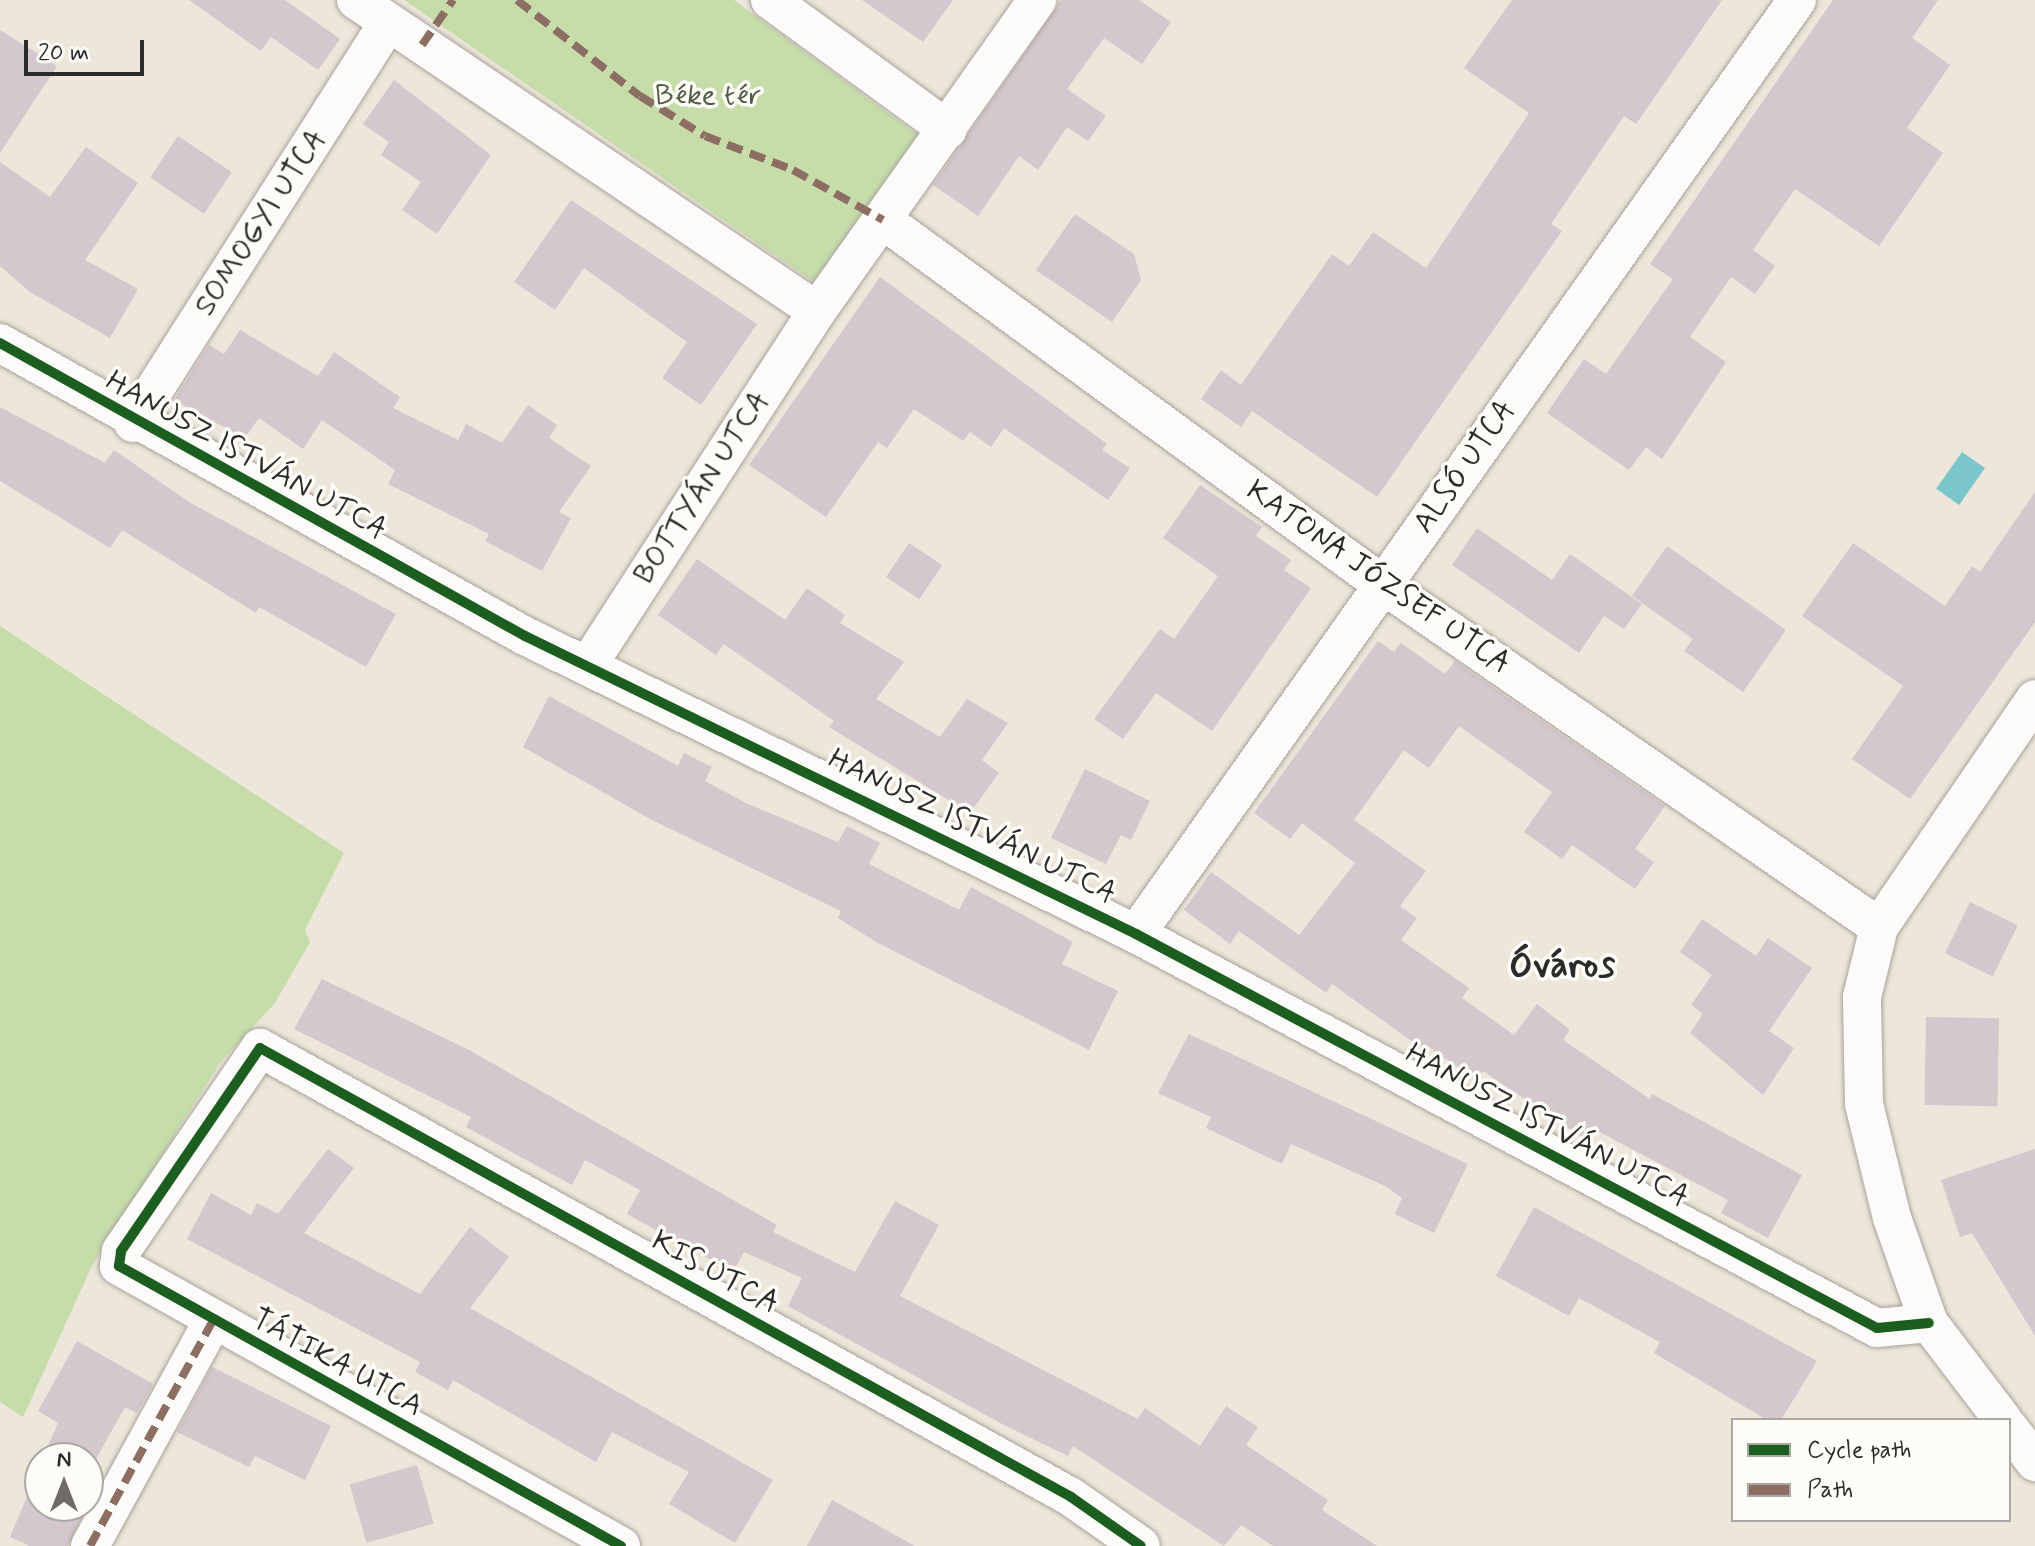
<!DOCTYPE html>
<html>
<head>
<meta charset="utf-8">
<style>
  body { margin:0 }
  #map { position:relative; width:2035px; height:1546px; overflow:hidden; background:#ede6da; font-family:Mynerve,sans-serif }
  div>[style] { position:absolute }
  .green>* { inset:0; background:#c6ddaa }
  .water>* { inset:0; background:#7bc6cb; transform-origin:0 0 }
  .building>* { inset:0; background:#d4c7cd; transform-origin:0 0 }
  .roads { filter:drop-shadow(0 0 2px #a7a39c) drop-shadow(0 0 2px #a7a39c) }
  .street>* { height:38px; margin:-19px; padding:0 19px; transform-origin:19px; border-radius:19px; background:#fcfbf9 }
  .quiet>* { height:8px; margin-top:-4px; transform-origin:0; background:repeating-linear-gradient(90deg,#8d6e63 0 16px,transparent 0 24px) }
  .cycleway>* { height:10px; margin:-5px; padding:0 5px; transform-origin:5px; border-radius:5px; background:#1b5e20 }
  span { translate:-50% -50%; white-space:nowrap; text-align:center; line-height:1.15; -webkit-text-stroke:7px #fdfcf7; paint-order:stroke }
  .park-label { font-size:30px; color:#505e45 }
  .street-label { font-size:30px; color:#2b2b2b }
  .district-label { font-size:38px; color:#2b2b2b; font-weight:700 }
  .legend { position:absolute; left:1731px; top:1418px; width:280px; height:104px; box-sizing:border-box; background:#fdfcf7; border:2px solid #a9a8a5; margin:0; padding:10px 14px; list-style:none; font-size:24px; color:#2b2b2b }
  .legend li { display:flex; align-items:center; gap:16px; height:40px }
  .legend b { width:40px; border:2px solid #a9a8a5 }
  .north { position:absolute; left:24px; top:1442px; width:80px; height:80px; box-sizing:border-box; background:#fdfcf7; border:2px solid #a9a8a5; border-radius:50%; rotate:0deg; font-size:22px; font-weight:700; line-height:32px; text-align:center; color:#2b2b2b }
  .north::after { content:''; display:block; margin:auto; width:28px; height:36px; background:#6f6c68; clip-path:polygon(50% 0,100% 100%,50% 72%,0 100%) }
  .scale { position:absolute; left:24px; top:40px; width:120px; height:36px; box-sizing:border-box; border:4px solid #2b2b2b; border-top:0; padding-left:10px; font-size:24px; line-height:28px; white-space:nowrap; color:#2b2b2b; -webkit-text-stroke:6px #fdfcf7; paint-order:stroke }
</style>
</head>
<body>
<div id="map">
  <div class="green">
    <div style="clip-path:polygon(404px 0,734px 0,918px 135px,815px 283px)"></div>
    <div style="clip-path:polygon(0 626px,344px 853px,305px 930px,310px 942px,275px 1003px,220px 1063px,92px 1266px,23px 1417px,0 1402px)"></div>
  </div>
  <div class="water">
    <div style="left:1962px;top:452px;width:28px;height:45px;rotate:35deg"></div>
  </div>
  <div class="building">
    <div style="clip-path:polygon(189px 0,285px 0,340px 39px,318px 70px,271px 37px,261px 51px)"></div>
    <div style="clip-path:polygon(862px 0,953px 0,923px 42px)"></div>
    <div style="clip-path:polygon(1061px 0,1139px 0,1171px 22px,1142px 64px,1104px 38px,1067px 89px,1106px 116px,1088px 141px,1067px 127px,1038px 170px,1019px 156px,978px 216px,933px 185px)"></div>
    <div style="clip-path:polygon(1512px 0,1722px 0,1636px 124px,1624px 116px,1551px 224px,1562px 231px,1377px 497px,1252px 411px,1241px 427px,1201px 399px,1221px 370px,1241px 385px,1332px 254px,1349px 266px,1373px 232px,1426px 268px,1529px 113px,1464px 68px)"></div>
    <div style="clip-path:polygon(1833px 0,1938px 0,1912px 38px,1950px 65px,1907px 128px,1943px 153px,1879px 246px,1795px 189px,1753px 250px,1775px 266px,1755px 294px,1731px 277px,1690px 337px,1726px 362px,1662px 459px,1646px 447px,1629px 470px,1547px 413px,1584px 359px,1606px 374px,1673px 279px,1650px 264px)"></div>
    <div style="clip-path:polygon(0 30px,57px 66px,0 153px)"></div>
    <div style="clip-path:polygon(394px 80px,491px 155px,437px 234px,402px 210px,421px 182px,381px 155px,389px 142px,363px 124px)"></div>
    <div style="left:178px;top:136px;width:65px;height:50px;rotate:34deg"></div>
    <div style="clip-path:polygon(86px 147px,138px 183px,85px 260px,138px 289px,110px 338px,30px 292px,0 266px,0 162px,50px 197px)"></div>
    <div style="clip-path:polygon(571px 200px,757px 324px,701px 405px,662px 378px,687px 342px,584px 268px,555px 310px,514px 282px)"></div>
    <div style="clip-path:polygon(1075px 214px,1134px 254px,1141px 280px,1112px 322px,1036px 270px)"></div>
    <div style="clip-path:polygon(880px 277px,1107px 444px,1102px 450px,1130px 468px,1108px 500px,1004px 428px,991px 447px,970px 432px,963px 441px,914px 409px,887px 448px,878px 442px,826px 517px,749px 465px)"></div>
    <div style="clip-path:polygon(240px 330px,318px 376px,334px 352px,400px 397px,393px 408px,458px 440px,466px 424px,502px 443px,528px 405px,557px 425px,549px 438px,591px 466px,559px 512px,571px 518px,542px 571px,485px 541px,489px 534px,388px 484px,395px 470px,322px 420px,303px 449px,259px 418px,244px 438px,174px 400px,209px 345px,224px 354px)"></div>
    <div style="clip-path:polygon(0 407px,105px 463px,114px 450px,189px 502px,396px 614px,366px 667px,259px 607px,256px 613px,122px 530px,110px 548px,0 481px)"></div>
    <div style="clip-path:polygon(1200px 485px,1262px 527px,1256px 536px,1291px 560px,1284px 570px,1311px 588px,1212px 731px,1156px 693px,1123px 739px,1094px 719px,1160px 629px,1174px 639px,1218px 576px,1163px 538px)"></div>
    <div style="clip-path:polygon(2035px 492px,2035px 622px,1910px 799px,1852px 759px,1903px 686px,1802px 616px,1853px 543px,1945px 606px,1972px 566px,1980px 572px)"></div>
    <div style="clip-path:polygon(1477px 528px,1552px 580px,1570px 554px,1642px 604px,1624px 629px,1604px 616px,1579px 653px,1452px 565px)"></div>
    <div style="left:909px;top:543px;width:40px;height:41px;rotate:34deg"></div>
    <div style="clip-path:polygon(1667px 546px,1786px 630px,1743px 692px,1684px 651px,1693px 639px,1632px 596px)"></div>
    <div style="clip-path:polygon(697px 559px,785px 620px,807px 588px,845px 615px,840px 623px,904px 662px,876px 699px,940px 737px,967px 699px,1008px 723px,982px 760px,999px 773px,970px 813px,829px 727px,834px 721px,724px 644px,716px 655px,658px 615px)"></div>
    <div style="clip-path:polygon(1378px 641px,1394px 652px,1401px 643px,1445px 674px,1455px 661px,1665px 806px,1635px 849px,1654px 862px,1635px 889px,1572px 845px,1562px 859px,1524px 832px,1552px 792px,1459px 726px,1429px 768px,1404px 750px,1354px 820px,1426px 871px,1400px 906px,1417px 918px,1401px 940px,1469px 988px,1462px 998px,1514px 1035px,1537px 1004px,1570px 1030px,1563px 1040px,1650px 1099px,1652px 1094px,1802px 1175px,1768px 1238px,1721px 1213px,1728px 1200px,1594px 1129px,1586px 1140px,1483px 1071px,1476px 1081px,1428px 1046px,1424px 1050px,1332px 984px,1326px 993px,1239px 931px,1230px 944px,1184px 910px,1211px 872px,1299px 935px,1355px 863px,1302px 823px,1290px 839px,1254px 813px)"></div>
    <div style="clip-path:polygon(549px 696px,678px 766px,684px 753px,712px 767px,705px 781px,746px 803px,838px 842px,847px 826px,880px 843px,869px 864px,959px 910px,971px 887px,1073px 942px,1062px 964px,1118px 991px,1089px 1050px,876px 942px,838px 918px,841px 911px,652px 820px,523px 747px)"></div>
    <div style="clip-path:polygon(1085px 769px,1150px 801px,1131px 840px,1121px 835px,1106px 864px,1051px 838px)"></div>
    <div style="left:1970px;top:902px;width:53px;height:57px;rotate:26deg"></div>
    <div style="clip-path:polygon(1702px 919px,1756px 956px,1768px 938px,1812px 968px,1769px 1031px,1794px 1048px,1763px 1095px,1690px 1033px,1703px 1014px,1691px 1005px,1712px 975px,1680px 952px)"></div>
    <div style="clip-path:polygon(322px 979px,469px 1050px,777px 1225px,773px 1232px,855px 1272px,895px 1201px,939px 1225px,900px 1296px,1138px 1419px,1145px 1408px,1200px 1446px,1226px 1406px,1258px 1427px,1246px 1445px,1328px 1500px,1322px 1510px,1377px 1546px,1273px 1546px,1241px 1525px,1224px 1546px,1073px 1446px,1068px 1456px,1004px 1425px,788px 1306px,802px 1278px,744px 1252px,733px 1272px,627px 1214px,640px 1190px,585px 1160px,572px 1185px,466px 1127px,471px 1117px,294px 1029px)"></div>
    <div style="left:1926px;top:1017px;width:73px;height:88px;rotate:1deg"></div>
    <div style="clip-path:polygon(1189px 1034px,1468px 1164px,1434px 1233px,1395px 1214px,1402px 1198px,1385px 1186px,1291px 1144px,1282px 1164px,1206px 1128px,1211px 1117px,1158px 1093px)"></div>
    <div style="clip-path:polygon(328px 1149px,354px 1168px,304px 1233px,420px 1294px,470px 1227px,509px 1257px,470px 1308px,773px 1480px,735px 1543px,669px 1504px,689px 1472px,612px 1432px,596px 1462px,453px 1380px,448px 1390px,415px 1372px,420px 1362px,187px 1239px,211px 1193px,251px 1215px,257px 1203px,278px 1214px)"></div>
    <div style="clip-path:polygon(2035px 1149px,2035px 1336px,1972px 1233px,1960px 1237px,1941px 1180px)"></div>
    <div style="clip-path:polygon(1534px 1207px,1817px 1361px,1781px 1420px,1767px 1420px,1654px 1353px,1660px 1342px,1579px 1298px,1569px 1316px,1496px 1276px)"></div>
    <div style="clip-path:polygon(77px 1341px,153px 1384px,137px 1413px,125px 1407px,88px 1473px,88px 1458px,43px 1458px,58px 1423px,38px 1411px)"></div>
    <div style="clip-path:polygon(212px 1367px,331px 1426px,305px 1480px,255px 1456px,249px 1467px,177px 1432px)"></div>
    <div style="left:417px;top:1465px;width:61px;height:70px;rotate:74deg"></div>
    <div style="clip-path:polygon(40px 1466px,40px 1506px,87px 1506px,68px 1546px,30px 1546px,10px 1537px)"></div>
    <div style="clip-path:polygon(832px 1500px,915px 1546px,807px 1546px)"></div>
  </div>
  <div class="roads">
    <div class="street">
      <div style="left:356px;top:0;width:556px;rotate:34deg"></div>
      <div style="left:770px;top:0;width:220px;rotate:36.1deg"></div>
      <div style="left:883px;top:220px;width:618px;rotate:36.11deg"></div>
      <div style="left:1382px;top:584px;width:604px;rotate:34.61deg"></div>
      <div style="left:0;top:343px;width:601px;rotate:29.17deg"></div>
      <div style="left:525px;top:636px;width:680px;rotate:26deg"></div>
      <div style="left:1136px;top:934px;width:839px;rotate:28deg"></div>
      <div style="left:1877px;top:1328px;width:52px;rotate:-5.5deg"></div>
      <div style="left:133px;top:423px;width:474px;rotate:-57.5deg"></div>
      <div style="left:588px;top:665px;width:422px;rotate:-57.1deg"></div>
      <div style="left:817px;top:311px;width:381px;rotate:-54.7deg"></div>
      <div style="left:1136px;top:934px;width:1144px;rotate:-54.71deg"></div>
      <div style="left:2003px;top:1420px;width:122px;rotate:-127.3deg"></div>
      <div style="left:1929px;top:1323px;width:111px;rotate:-109.4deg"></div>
      <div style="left:1892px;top:1218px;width:117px;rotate:-103.8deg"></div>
      <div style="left:1864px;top:1104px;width:107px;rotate:-91.1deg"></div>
      <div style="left:1862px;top:997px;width:72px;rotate:-76.3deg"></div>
      <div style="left:1879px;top:927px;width:276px;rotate:-55.6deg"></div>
      <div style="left:2009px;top:1428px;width:43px;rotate:52.6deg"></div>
      <div style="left:90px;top:1546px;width:255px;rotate:-61.4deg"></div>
      <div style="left:621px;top:1546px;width:575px;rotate:-150.85deg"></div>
      <div style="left:119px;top:1266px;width:15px;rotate:-82deg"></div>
      <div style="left:121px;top:1251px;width:246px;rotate:-55.6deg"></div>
      <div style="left:260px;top:1048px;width:927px;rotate:28.97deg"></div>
      <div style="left:1071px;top:1497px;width:85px;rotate:35deg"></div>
    </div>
  </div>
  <div class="quiet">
    <div style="left:517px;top:0;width:156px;rotate:38deg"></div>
    <div style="left:640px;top:96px;width:76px;rotate:31.6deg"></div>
    <div style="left:705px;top:136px;width:94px;rotate:21.1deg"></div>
    <div style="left:793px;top:170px;width:103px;rotate:29.1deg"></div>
    <div style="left:422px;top:45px;width:55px;rotate:-55.4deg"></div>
    <div style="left:90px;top:1546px;width:255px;rotate:-61.4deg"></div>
  </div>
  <div class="cycleway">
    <div style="left:0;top:343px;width:601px;rotate:29.17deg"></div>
    <div style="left:525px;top:636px;width:680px;rotate:26deg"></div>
    <div style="left:1136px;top:934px;width:839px;rotate:28deg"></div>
    <div style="left:1877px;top:1328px;width:52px;rotate:-5.5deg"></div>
    <div style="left:621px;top:1546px;width:575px;rotate:-150.85deg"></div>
    <div style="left:119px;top:1266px;width:15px;rotate:-82deg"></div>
    <div style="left:121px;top:1251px;width:246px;rotate:-55.6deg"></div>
    <div style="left:260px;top:1048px;width:927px;rotate:28.97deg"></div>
    <div style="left:1071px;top:1497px;width:85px;rotate:35deg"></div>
  </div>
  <div class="park-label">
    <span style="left:708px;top:96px">Béke tér</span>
  </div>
  <div class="street-label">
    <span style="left:261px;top:223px;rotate:-57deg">SOMOGYI UTCA</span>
    <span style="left:246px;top:456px;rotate:29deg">HANUSZ ISTVÁN UTCA</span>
    <span style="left:1465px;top:467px;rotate:-55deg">ALSÓ UTCA</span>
    <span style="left:702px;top:488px;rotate:-57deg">BOTTYÁN UTCA</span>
    <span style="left:1378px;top:578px;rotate:35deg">KATONA JÓZSEF UTCA</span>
    <span style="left:972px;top:827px;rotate:26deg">HANUSZ ISTVÁN UTCA</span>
    <span style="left:1547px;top:1126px;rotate:28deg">HANUSZ ISTVÁN UTCA</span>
    <span style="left:715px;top:1273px;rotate:29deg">KIS UTCA</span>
    <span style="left:337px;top:1363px;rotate:29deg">TÁTIKA UTCA</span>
  </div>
  <div class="district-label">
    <span style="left:1562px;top:966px">Óváros</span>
  </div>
  <ul class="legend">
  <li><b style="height:10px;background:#1b5e20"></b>Cycle path</li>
  <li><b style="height:10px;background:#8d6e63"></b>Path</li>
  </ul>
  <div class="north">N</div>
  <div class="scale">20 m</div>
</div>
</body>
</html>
